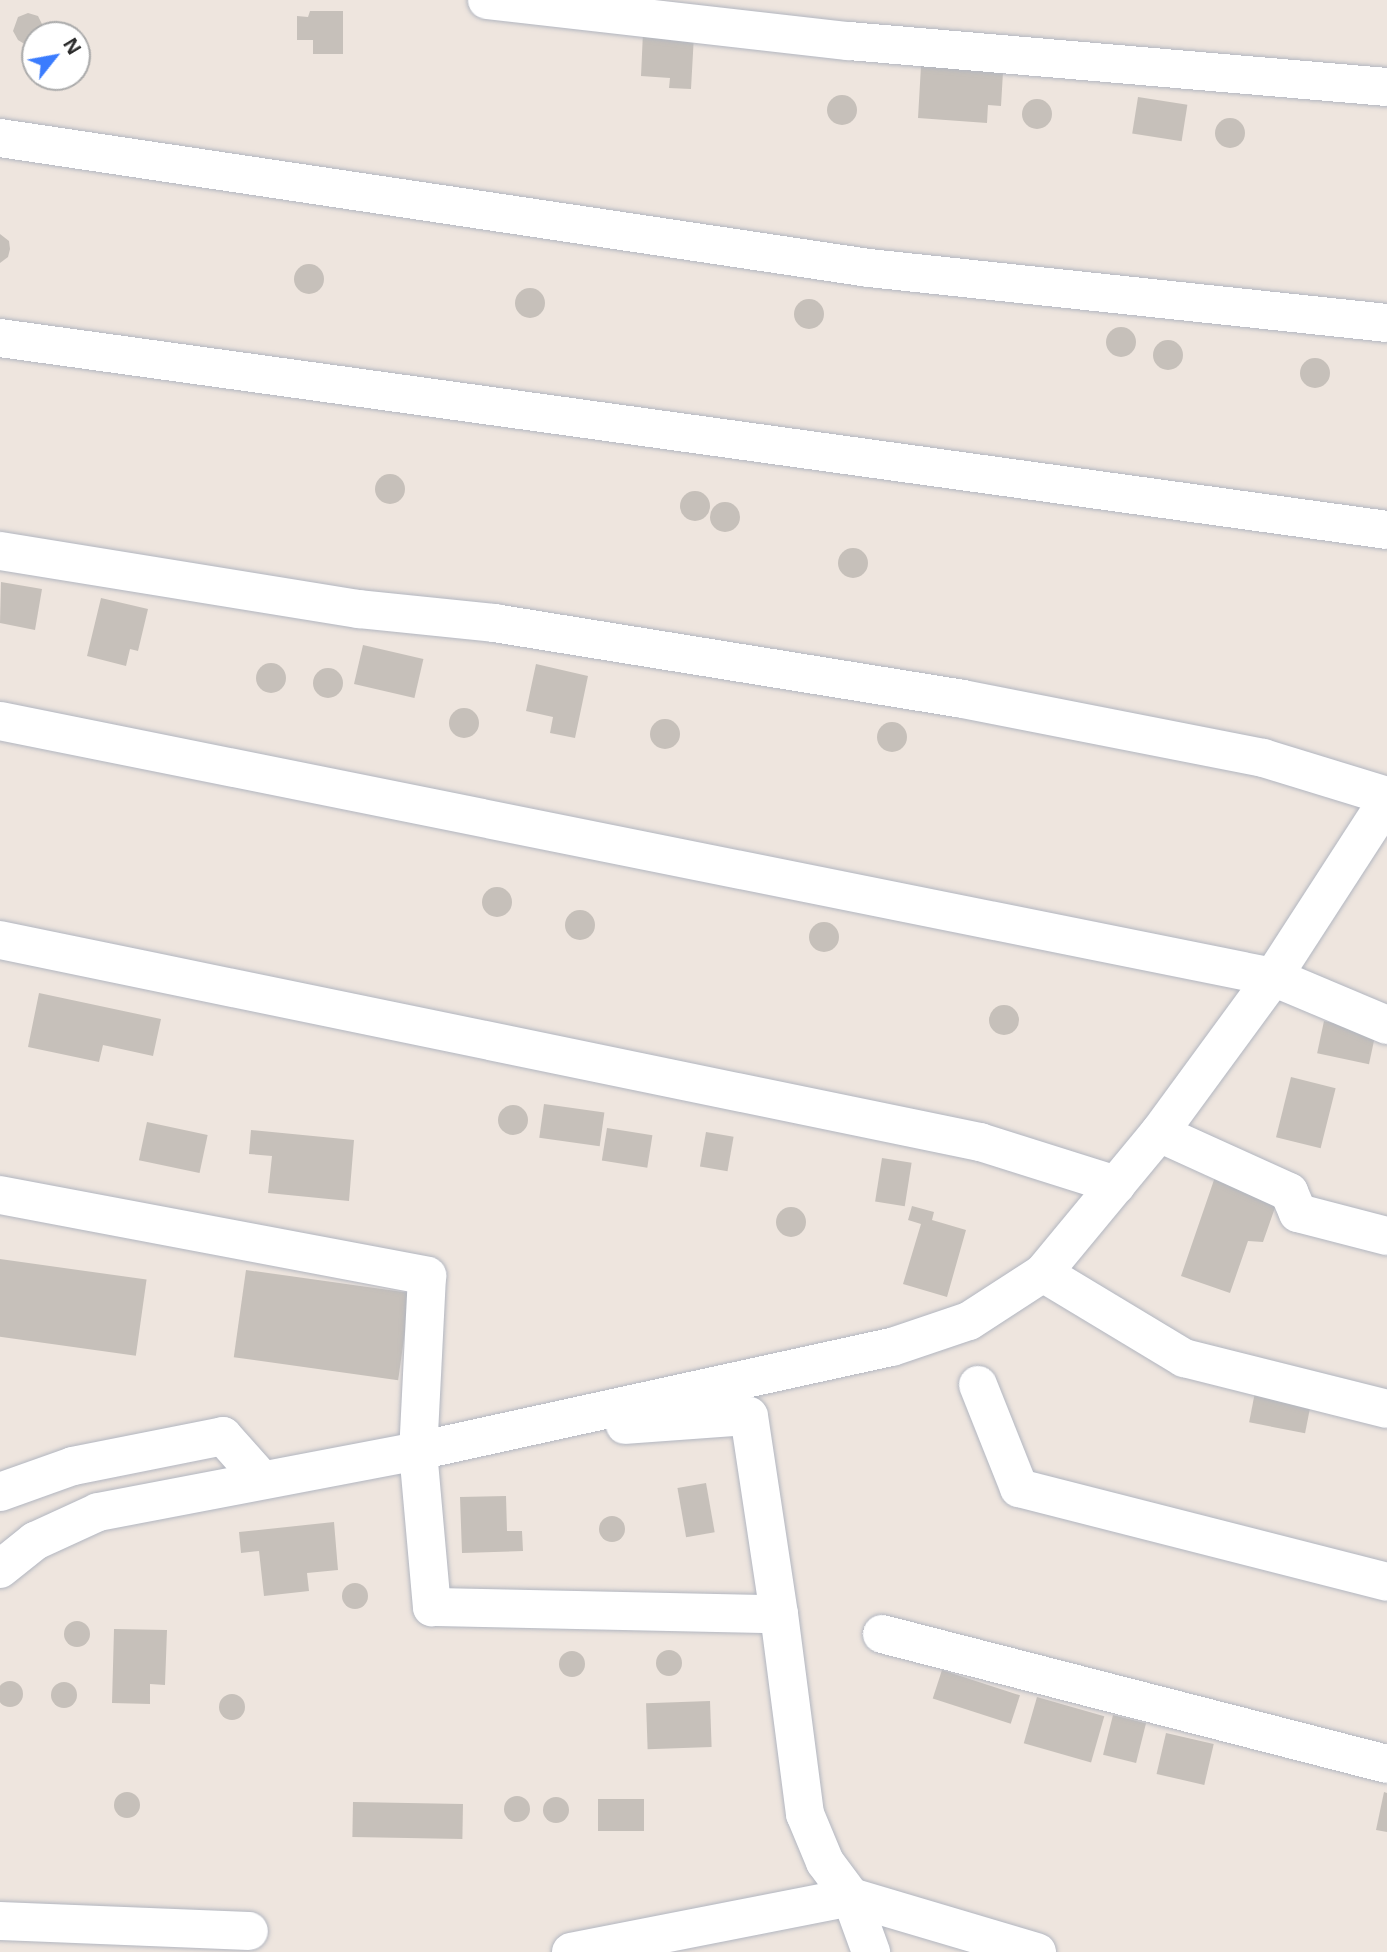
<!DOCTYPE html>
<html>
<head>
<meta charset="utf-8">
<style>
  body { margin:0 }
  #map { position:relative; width:1387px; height:1952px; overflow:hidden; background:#eee5de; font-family:"Open Sans",sans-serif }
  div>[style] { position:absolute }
  .building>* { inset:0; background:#c6c0ba; transform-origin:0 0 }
  .round { border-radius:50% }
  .roads { filter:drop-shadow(0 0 2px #b2b6c0) drop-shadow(0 0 2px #b2b6c0) }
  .minor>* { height:38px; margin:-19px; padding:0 19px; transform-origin:19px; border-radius:19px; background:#fff }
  span { translate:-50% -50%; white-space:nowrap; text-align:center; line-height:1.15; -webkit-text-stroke:5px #fff; paint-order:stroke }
  .north { position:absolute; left:21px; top:21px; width:70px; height:70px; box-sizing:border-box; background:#fff; border:2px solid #ababab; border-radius:50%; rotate:59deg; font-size:19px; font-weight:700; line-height:28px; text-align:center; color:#2c2c2c }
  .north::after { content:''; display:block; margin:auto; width:24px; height:32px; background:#3b7cfe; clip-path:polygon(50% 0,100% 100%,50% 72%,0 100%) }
</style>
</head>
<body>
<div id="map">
  <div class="building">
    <div style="clip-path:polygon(310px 11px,343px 11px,343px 54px,313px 54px,313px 40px,297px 40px,297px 16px,308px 17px)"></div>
    <div style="clip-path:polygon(28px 13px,38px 16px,45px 30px,43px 35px,35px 35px,35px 43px,26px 45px,18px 40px,13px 31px,18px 17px)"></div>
    <div style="clip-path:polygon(643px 32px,694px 35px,691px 89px,669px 88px,670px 78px,641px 76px)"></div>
    <div style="clip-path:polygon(921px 66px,1003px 72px,1001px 106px,988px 105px,987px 123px,918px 118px)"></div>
    <div class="round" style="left:827px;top:95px;width:30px;height:30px"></div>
    <div style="left:1138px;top:97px;width:50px;height:37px;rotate:9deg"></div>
    <div class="round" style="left:1022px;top:99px;width:30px;height:30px"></div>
    <div class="round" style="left:1215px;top:118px;width:30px;height:30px"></div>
    <div style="clip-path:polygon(0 234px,9px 241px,10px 249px,8px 257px,0 263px)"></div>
    <div class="round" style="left:294px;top:264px;width:30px;height:30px"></div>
    <div class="round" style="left:515px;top:288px;width:30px;height:30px"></div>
    <div class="round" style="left:794px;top:299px;width:30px;height:30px"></div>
    <div class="round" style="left:1106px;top:327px;width:30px;height:30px"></div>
    <div class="round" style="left:1153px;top:340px;width:30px;height:30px"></div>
    <div class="round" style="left:1300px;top:358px;width:30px;height:30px"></div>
    <div class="round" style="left:375px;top:474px;width:30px;height:30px"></div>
    <div class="round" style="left:680px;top:491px;width:30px;height:30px"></div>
    <div class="round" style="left:710px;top:502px;width:30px;height:30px"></div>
    <div class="round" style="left:838px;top:548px;width:30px;height:30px"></div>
    <div style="clip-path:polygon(1px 582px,42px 589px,35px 630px,0 623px)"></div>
    <div style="clip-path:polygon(101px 598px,148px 609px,138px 651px,130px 649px,126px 666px,87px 656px)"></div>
    <div style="left:363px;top:645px;width:62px;height:40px;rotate:13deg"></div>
    <div class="round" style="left:256px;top:663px;width:30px;height:30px"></div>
    <div style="clip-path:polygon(536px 664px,588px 676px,575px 738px,550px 733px,553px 717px,526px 711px)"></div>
    <div class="round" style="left:313px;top:668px;width:30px;height:30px"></div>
    <div class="round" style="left:449px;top:708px;width:30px;height:30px"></div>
    <div class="round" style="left:650px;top:719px;width:30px;height:30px"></div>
    <div class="round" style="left:877px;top:722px;width:30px;height:30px"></div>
    <div class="round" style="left:482px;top:887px;width:30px;height:30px"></div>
    <div class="round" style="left:565px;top:910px;width:30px;height:30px"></div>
    <div class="round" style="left:809px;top:922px;width:30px;height:30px"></div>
    <div style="clip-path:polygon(39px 993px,161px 1019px,153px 1056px,103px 1045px,99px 1062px,28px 1047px)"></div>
    <div class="round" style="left:989px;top:1005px;width:30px;height:30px"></div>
    <div style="left:1324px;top:1021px;width:53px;height:33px;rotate:12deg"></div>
    <div style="left:1291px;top:1077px;width:46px;height:62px;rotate:14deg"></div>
    <div style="left:544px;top:1104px;width:61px;height:34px;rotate:8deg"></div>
    <div class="round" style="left:498px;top:1105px;width:30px;height:30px"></div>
    <div style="left:147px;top:1122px;width:62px;height:39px;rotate:12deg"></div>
    <div style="left:607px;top:1128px;width:46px;height:33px;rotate:9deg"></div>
    <div style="clip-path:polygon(251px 1130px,354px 1140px,349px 1201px,268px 1193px,272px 1156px,249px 1154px)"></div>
    <div style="left:706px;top:1132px;width:28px;height:35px;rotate:10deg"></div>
    <div style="left:882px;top:1158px;width:30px;height:44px;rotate:9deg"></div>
    <div style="clip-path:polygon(1215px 1177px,1278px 1199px,1263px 1242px,1248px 1241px,1230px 1293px,1181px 1276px)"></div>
    <div style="clip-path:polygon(912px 1206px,934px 1212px,932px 1220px,966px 1230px,947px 1297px,903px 1284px,921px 1224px,908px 1220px)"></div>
    <div class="round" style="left:776px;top:1207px;width:30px;height:30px"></div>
    <div style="left:0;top:1259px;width:148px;height:77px;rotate:8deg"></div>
    <div style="left:246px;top:1270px;width:166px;height:88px;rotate:8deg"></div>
    <div style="left:1256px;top:1387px;width:57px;height:36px;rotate:11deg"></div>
    <div style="left:706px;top:1483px;width:50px;height:29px;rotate:80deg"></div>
    <div style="clip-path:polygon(506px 1496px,507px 1531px,522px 1531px,523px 1551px,462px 1553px,460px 1497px)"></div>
    <div class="round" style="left:599px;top:1516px;width:26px;height:26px"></div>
    <div style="clip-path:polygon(334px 1522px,338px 1570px,307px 1573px,309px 1591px,264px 1596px,259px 1551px,241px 1553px,239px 1532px)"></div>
    <div class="round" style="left:342px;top:1583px;width:26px;height:26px"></div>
    <div class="round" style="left:64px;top:1621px;width:26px;height:26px"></div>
    <div style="clip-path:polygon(114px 1629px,167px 1630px,165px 1685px,150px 1684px,150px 1704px,112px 1703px)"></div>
    <div class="round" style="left:656px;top:1650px;width:26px;height:26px"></div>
    <div class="round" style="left:559px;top:1651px;width:26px;height:26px"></div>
    <div style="left:942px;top:1670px;width:82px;height:30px;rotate:18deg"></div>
    <div class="round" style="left:-3px;top:1681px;width:26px;height:26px"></div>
    <div class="round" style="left:51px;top:1682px;width:26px;height:26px"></div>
    <div class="round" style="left:219px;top:1694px;width:26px;height:26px"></div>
    <div style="left:1037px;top:1697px;width:70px;height:48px;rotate:16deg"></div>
    <div style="left:710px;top:1701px;width:46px;height:64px;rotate:88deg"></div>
    <div style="left:1113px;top:1715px;width:34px;height:41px;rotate:14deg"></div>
    <div style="left:1166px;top:1733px;width:49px;height:42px;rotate:13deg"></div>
    <div class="round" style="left:114px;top:1792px;width:26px;height:26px"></div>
    <div style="clip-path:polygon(1384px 1792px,1387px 1793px,1387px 1832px,1376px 1830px)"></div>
    <div class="round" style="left:504px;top:1796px;width:26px;height:26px"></div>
    <div class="round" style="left:543px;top:1797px;width:26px;height:26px"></div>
    <div style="left:598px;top:1799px;width:46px;height:32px"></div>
    <div style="left:353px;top:1802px;width:110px;height:35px;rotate:1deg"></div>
  </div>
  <div class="roads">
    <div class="minor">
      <div style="left:487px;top:0;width:364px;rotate:6.5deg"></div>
      <div style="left:849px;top:41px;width:540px;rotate:4.89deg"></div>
      <div style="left:0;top:138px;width:879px;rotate:8.51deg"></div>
      <div style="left:869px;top:268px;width:521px;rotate:6.06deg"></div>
      <div style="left:0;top:338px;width:1400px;rotate:7.88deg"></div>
      <div style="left:0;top:551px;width:364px;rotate:9.2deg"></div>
      <div style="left:359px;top:609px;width:136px;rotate:5.9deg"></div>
      <div style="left:494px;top:623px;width:475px;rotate:9.2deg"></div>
      <div style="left:963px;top:699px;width:306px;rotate:11.1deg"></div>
      <div style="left:1263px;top:758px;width:130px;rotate:17deg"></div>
      <div style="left:0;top:721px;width:1298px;rotate:11.37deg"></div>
      <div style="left:1273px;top:977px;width:124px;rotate:22.8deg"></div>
      <div style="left:0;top:940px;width:1001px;rotate:11.65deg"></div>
      <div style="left:980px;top:1142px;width:143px;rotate:17.5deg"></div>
      <div style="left:1159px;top:1133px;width:143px;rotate:24.4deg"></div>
      <div style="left:1289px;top:1192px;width:23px;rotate:67deg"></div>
      <div style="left:1298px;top:1213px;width:92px;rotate:14.5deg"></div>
      <div style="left:0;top:1195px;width:435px;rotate:10.7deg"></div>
      <div style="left:427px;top:1276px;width:175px;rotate:92.9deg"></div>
      <div style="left:418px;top:1451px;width:157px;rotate:84.9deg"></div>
      <div style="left:432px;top:1607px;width:347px;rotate:1.2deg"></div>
      <div style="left:1043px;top:1273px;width:165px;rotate:31.1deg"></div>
      <div style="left:1184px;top:1358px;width:209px;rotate:14.1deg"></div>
      <div style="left:978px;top:1385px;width:111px;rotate:68.3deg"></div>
      <div style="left:1019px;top:1488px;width:380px;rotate:14.3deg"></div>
      <div style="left:625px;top:1425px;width:124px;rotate:-4.2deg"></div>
      <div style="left:749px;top:1416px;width:200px;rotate:81.4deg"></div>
      <div style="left:779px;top:1614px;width:202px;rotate:82.6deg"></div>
      <div style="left:805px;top:1814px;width:52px;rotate:67.4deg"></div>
      <div style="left:825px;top:1862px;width:44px;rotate:53.4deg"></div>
      <div style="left:851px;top:1897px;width:59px;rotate:70deg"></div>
      <div style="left:0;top:1492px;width:77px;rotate:-19.6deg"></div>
      <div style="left:73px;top:1466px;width:153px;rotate:-11.3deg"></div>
      <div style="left:223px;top:1436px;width:59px;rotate:48.4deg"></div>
      <div style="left:0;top:1569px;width:45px;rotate:-38.7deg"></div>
      <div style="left:35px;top:1541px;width:69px;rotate:-24.7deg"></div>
      <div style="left:98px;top:1512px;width:326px;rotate:-10.8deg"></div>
      <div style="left:418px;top:1451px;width:485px;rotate:-12.4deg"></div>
      <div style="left:892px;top:1347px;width:81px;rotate:-18.7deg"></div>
      <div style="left:969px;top:1321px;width:88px;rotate:-33deg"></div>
      <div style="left:1043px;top:1273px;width:182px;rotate:-50.4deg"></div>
      <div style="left:1159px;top:1133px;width:193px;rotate:-53.8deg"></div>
      <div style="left:1273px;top:977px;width:210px;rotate:-57.1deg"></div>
      <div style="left:882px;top:1634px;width:521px;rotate:14.44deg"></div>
      <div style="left:0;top:1921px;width:249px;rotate:2.3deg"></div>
      <div style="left:571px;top:1952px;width:285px;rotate:-11.1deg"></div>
      <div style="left:851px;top:1897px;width:194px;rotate:16.5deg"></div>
    </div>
  </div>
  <div class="north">N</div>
</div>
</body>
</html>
